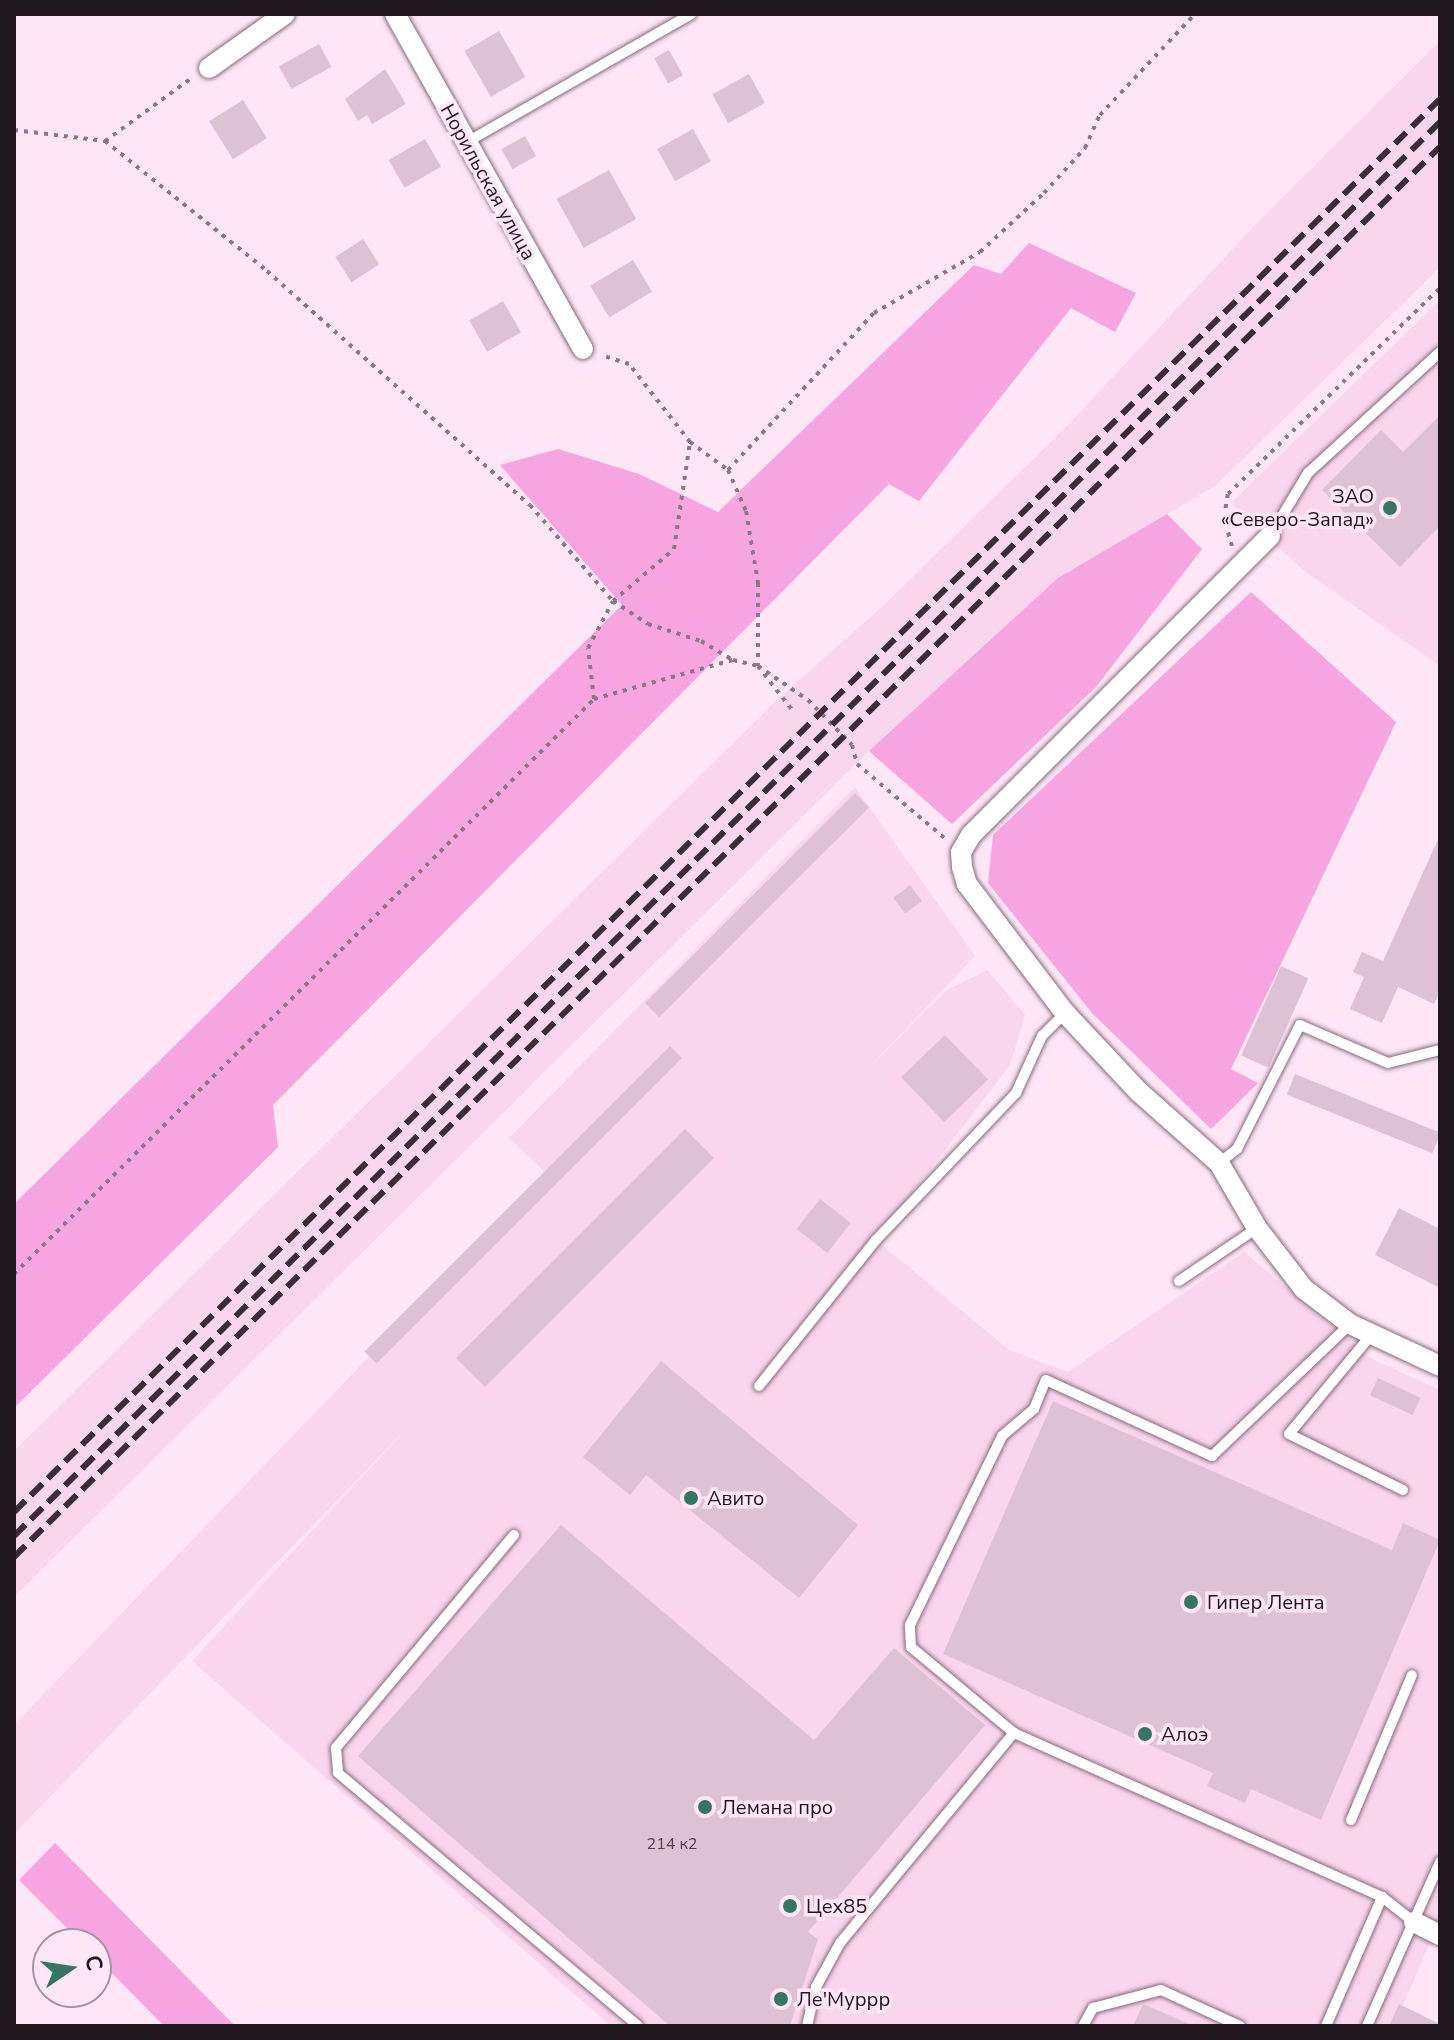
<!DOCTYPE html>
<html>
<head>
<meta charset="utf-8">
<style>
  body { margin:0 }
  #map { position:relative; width:1454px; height:2040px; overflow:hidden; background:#fee6f6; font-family:"Nunito Sans",sans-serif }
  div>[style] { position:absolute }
  .built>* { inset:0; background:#fad5ee }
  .green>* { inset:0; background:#f7a5e0 }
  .building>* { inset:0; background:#dfc1d5; transform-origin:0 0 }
  .path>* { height:4px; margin-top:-2px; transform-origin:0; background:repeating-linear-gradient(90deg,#8a7984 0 4px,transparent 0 10px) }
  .roads { filter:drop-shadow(0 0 2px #856a7d) drop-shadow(0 0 2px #856a7d) }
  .lane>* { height:10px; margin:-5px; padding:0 5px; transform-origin:5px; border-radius:5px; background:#fff }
  .street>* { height:20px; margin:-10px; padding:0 10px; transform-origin:10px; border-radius:10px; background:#fff }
  .rail>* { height:6px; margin-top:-3px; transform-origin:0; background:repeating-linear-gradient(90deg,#3a2e36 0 16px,transparent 0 24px) }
  .dots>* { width:22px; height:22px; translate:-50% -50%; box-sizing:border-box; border:4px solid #fee6f6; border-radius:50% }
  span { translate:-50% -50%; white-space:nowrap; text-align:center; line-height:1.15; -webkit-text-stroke:7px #fee6f6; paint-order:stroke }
  .number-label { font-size:16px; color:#50414b }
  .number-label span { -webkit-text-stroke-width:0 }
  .street-label { font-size:20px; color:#20161d }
  .poi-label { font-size:20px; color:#20161d }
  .right { translate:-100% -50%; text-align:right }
  .left { translate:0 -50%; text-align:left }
  .frame { position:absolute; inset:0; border:16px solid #20161d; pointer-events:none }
  .north { position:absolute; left:32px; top:1928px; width:80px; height:80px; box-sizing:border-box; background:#fee6f6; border:2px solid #a5939f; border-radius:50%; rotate:77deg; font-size:22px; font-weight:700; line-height:32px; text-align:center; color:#20161d }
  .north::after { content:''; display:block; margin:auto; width:28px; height:36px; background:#377563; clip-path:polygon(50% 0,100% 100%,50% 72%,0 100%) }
</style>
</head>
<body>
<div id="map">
  <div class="built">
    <div style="clip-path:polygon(1440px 41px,1440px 267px,1215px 486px,1058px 578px,869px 751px,14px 1597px,14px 1451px,777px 700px,883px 606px,1068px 425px,1257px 223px)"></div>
    <div style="clip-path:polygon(1440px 300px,1440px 666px,1303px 570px,1231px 503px)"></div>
    <div style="clip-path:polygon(855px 787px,975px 956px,859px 1078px,947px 990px,987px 970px,1025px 1015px,1010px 1065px,876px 1240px,1009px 1350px,1068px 1372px,1244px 1252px,1372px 1359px,1440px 1390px,1440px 1920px,1394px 2026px,611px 2026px,192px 1661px,410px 1425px,14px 1834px,14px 1725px,546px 1173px,509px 1138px)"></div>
  </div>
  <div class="green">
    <div style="clip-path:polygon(1029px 243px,1136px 293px,1115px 332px,1071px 308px,919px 501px,889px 484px,273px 1105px,278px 1147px,14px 1408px,14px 1204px,622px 605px,500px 465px,558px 449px,639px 474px,718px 512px,974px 265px,1001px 274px)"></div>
    <div style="clip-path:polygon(1167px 514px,1202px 549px,1096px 687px,952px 824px,869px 751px,1058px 578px)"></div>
    <div style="clip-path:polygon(1251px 592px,1396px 722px,1231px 1069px,1258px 1083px,1211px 1129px,1092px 1013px,988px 883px,993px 835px)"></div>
    <div style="clip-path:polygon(55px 1843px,235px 2026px,164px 2026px,96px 1957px,96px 1944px,83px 1944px,19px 1880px)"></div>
  </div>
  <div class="building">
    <div style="left:499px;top:31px;width:53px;height:40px;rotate:60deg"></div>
    <div style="left:319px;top:44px;width:26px;height:46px;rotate:61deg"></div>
    <div style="left:669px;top:50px;width:29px;height:17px;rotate:61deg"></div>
    <div style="clip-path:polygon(385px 69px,406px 104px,372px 124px,367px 115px,358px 121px,345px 99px)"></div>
    <div style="left:749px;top:74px;width:33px;height:42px;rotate:61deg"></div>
    <div style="left:243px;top:100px;width:45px;height:40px;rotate:58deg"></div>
    <div style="left:693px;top:129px;width:37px;height:41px;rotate:61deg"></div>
    <div style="left:525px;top:136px;width:23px;height:27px;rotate:61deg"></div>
    <div style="left:425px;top:139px;width:32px;height:42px;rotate:60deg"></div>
    <div style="left:609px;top:170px;width:56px;height:60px;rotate:61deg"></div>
    <div style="left:363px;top:239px;width:30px;height:33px;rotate:57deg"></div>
    <div style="left:633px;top:260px;width:37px;height:50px;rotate:59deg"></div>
    <div style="left:503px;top:301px;width:36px;height:39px;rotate:60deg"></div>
    <div style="clip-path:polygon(1440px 415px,1440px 526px,1400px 567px,1322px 490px,1381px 430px,1403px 452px)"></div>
    <div style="left:855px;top:793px;width:20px;height:297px;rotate:45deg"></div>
    <div style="clip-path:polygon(1440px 835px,1440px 991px,1434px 1004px,1398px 987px,1382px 1023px,1350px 1009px,1364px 977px,1353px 972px,1362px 952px,1383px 961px)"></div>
    <div style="left:910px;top:885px;width:20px;height:21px;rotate:53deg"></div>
    <div style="left:1281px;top:966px;width:30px;height:98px;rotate:24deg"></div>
    <div style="left:945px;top:1035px;width:62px;height:61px;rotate:46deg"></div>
    <div style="left:670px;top:1046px;width:17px;height:432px;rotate:45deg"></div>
    <div style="left:1295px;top:1074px;width:157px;height:22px;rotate:22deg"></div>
    <div style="left:685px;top:1129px;width:41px;height:324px;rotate:45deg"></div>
    <div style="left:820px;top:1199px;width:39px;height:38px;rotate:38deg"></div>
    <div style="clip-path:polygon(1399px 1208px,1440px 1229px,1440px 1288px,1375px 1255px)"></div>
    <div style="clip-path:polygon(661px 1361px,858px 1525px,799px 1598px,646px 1475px,630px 1495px,583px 1457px)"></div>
    <div style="left:1378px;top:1378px;width:47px;height:19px;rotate:25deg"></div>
    <div style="clip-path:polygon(1053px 1401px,1392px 1550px,1403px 1523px,1440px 1540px,1321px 1820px,1251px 1789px,1245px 1803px,1207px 1786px,1213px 1773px,943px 1654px)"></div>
    <div style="clip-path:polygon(561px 1525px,814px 1740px,894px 1648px,985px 1725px,808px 1932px,818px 1939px,790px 2026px,670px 2026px,358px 1756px)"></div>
    <div style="clip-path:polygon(1143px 2004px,1194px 2026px,1133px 2026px)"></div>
    <div style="clip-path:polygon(1399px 2004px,1440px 2024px,1440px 2026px,1389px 2026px)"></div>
  </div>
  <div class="path">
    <div style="left:14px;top:130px;width:92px;rotate:6.9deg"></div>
    <div style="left:105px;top:141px;width:109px;rotate:-36deg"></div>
    <div style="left:105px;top:141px;width:208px;rotate:38.7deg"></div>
    <div style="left:267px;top:271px;width:352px;rotate:41.7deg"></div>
    <div style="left:530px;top:505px;width:127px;rotate:49.2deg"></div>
    <div style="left:613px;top:601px;width:42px;rotate:33.3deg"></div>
    <div style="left:648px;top:624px;width:56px;rotate:17.8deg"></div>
    <div style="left:701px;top:641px;width:37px;rotate:31deg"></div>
    <div style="left:690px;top:442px;width:47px;rotate:36.4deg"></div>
    <div style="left:728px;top:470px;width:45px;rotate:66.3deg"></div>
    <div style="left:746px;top:511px;width:73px;rotate:80.5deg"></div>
    <div style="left:758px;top:583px;width:83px;rotate:90deg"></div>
    <div style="left:758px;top:666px;width:57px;rotate:52.1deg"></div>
    <div style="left:728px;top:470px;width:214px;rotate:-47.1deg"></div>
    <div style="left:874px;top:313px;width:122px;rotate:-29.9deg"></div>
    <div style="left:980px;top:252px;width:87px;rotate:-42.7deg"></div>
    <div style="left:1044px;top:193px;width:61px;rotate:-47.7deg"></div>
    <div style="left:1085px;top:148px;width:36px;rotate:-66deg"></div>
    <div style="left:1100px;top:115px;width:139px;rotate:-46.8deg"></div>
    <div style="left:1232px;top:546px;width:29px;rotate:-106deg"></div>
    <div style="left:1224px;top:518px;width:24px;rotate:-81deg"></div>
    <div style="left:1228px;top:494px;width:296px;rotate:-44.2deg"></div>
    <div style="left:594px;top:699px;width:51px;rotate:-96.7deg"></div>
    <div style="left:588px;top:648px;width:53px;rotate:-62deg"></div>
    <div style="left:613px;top:601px;width:80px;rotate:-40.4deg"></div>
    <div style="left:674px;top:549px;width:108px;rotate:-81.5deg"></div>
    <div style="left:690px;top:442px;width:99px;rotate:-128deg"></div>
    <div style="left:629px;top:364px;width:29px;rotate:-162deg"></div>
    <div style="left:14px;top:1274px;width:817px;rotate:-44.75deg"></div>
    <div style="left:594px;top:699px;width:144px;rotate:-15.7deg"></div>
    <div style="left:733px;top:660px;width:26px;rotate:13deg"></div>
    <div style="left:758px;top:666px;width:60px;rotate:34.2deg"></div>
    <div style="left:808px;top:700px;width:63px;rotate:45.6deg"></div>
    <div style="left:852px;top:745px;width:20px;rotate:75deg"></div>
    <div style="left:857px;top:764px;width:118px;rotate:40.2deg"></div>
  </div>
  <div class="roads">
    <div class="lane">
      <div style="left:467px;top:142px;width:258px;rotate:-29.7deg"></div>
      <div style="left:1270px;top:536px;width:74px;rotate:-58.9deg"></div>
      <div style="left:1308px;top:473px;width:179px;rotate:-42.5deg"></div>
      <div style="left:1219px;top:1163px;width:23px;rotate:-38deg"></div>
      <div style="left:1237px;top:1149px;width:139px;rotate:-63.1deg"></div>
      <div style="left:1300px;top:1025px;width:96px;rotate:23.4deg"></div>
      <div style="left:1388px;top:1063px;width:54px;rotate:-14deg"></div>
      <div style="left:1179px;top:1281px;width:94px;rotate:-34.2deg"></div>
      <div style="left:1372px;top:1334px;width:130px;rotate:129.7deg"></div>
      <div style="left:1289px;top:1434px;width:127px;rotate:26.2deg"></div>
      <div style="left:759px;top:1386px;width:187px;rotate:-51.3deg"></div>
      <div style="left:876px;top:1240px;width:203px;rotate:-46.4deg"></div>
      <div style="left:1016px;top:1093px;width:63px;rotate:-65.5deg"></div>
      <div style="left:1042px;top:1036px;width:33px;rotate:-45deg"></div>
      <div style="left:514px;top:1535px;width:278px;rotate:129.9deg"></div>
      <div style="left:336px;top:1748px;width:25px;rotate:85deg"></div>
      <div style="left:338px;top:1773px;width:392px;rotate:40.1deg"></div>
      <div style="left:1014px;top:1733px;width:134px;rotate:-140.1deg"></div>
      <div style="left:911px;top:1647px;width:22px;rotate:-93deg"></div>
      <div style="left:910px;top:1625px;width:210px;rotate:-64deg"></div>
      <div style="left:1002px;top:1436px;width:42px;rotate:-40.2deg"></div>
      <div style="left:1034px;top:1409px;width:31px;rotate:-68deg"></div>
      <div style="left:1046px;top:1380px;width:183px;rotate:24.6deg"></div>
      <div style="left:1212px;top:1456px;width:191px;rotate:-43.7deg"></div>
      <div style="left:1351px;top:1820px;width:157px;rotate:-67.2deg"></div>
      <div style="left:807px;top:2026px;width:40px;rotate:-77deg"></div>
      <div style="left:816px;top:1987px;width:50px;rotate:-61.4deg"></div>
      <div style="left:840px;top:1943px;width:273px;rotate:-50.4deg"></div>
      <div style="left:1014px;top:1733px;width:403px;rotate:24deg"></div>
      <div style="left:1382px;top:1897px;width:41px;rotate:38deg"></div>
      <div style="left:1083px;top:2026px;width:21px;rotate:-61deg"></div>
      <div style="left:1093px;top:2008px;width:70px;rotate:-14.8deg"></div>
      <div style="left:1161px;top:1990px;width:87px;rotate:24.5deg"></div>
      <div style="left:1326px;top:2026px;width:141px;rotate:-66.5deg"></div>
      <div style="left:1367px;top:2026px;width:180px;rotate:-66deg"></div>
    </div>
    <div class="street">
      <div style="left:395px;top:14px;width:384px;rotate:60.7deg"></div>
      <div style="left:209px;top:68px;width:93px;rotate:-35.4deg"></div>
      <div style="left:1270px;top:536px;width:423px;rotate:135deg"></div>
      <div style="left:971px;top:835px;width:20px;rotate:120deg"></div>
      <div style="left:961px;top:852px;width:15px;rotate:86deg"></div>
      <div style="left:962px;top:867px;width:18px;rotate:74deg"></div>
      <div style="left:967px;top:884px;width:162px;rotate:52.8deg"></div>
      <div style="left:1065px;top:1013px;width:107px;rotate:46.9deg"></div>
      <div style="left:1138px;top:1091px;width:108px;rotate:41.6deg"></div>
      <div style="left:1219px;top:1163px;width:75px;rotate:59.7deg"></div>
      <div style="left:1257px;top:1228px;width:77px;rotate:52.4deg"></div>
      <div style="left:1304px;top:1289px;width:58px;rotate:37.3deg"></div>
      <div style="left:1350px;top:1324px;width:99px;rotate:25deg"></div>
      <div style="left:1414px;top:1922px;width:29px;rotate:27deg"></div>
    </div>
  </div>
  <div class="rail">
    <div style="left:14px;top:1512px;width:2007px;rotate:-44.74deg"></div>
    <div style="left:14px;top:1536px;width:2008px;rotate:-44.76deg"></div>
    <div style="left:14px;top:1557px;width:2005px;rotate:-44.68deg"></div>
  </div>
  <div class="dots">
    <div style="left:1390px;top:508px;background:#377563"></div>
    <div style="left:691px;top:1498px;background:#377563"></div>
    <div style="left:1191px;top:1602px;background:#377563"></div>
    <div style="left:1145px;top:1734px;background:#377563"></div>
    <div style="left:705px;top:1807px;background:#377563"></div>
    <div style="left:790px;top:1906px;background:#377563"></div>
    <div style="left:781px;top:1999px;background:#377563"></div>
  </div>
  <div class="number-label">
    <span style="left:672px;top:1844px">214 к2</span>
  </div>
  <div class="street-label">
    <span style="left:488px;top:182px;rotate:61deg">Норильская улица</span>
  </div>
  <div class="poi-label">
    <span class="right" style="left:1374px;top:508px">ЗАО<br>«Северо-Запад»</span>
    <span class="left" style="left:707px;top:1498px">Авито</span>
    <span class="left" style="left:1207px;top:1602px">Гипер Лента</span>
    <span class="left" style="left:1161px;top:1734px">Алоэ</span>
    <span class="left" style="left:721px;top:1807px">Лемана про</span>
    <span class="left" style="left:806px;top:1906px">Цех85</span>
    <span class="left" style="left:797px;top:1999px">Ле'Муррр</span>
  </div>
  <div class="frame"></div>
  <div class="north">С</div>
</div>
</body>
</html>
